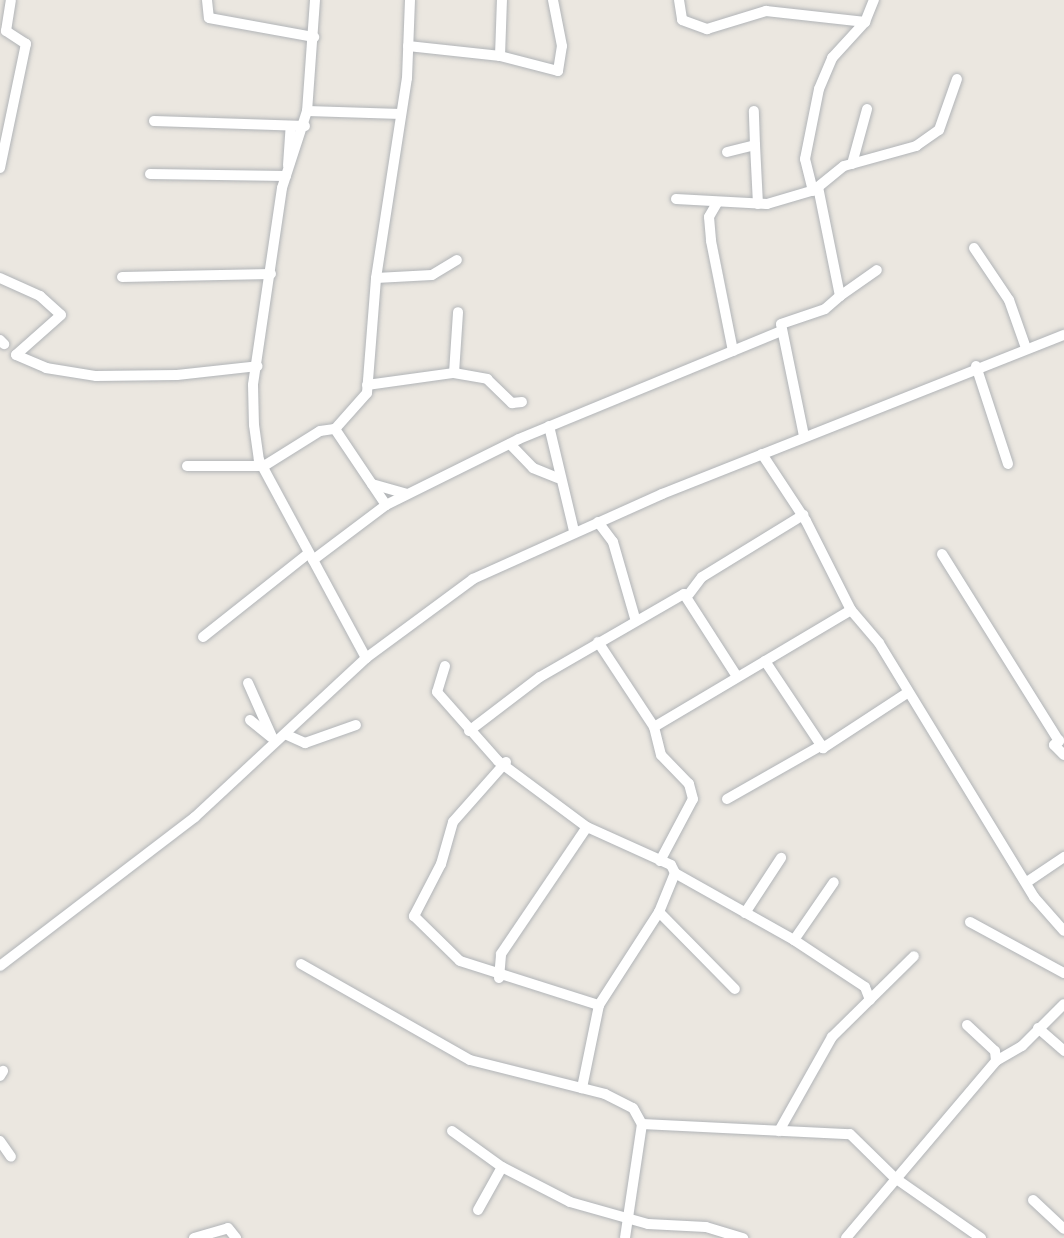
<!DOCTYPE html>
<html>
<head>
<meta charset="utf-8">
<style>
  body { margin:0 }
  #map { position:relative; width:1064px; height:1238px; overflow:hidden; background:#ebe7e0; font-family:Montserrat,sans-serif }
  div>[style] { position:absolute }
  .roads { filter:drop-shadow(0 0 2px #b1b4b7) drop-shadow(0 0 2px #b1b4b7) }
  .minor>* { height:10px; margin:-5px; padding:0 5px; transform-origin:5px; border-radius:5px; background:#fff }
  span { translate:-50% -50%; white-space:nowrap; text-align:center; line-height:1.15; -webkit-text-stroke:7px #fff; paint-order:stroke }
</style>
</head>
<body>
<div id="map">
  <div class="roads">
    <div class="minor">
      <div style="left:207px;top:0;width:18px;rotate:84deg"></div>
      <div style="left:209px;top:18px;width:107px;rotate:10.3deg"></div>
      <div style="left:315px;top:0;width:111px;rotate:94.1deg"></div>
      <div style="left:307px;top:111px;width:81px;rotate:108deg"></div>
      <div style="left:282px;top:188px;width:199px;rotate:98.4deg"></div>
      <div style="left:253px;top:385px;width:40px;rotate:88.6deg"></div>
      <div style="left:254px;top:425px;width:35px;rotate:82deg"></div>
      <div style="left:259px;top:460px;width:225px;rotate:61.6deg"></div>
      <div style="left:679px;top:0;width:20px;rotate:81deg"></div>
      <div style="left:682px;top:20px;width:27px;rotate:20deg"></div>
      <div style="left:707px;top:29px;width:62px;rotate:-17deg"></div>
      <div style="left:766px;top:11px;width:100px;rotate:6.3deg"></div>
      <div style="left:865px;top:22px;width:24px;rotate:-68deg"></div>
      <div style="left:408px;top:46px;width:93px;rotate:6.2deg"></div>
      <div style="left:500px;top:56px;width:56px;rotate:-88deg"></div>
      <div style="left:500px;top:56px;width:60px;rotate:14.5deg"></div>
      <div style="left:558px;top:71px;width:25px;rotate:-81deg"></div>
      <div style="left:562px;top:46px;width:47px;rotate:-101.1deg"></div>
      <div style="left:307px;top:111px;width:94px;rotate:1.8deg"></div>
      <div style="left:154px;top:121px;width:151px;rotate:1.9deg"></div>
      <div style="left:755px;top:145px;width:59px;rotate:87.1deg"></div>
      <div style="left:727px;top:152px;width:29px;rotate:-14deg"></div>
      <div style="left:755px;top:145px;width:34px;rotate:-92deg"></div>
      <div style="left:852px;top:164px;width:57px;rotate:-74.7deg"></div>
      <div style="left:288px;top:165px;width:39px;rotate:-86deg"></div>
      <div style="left:0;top:168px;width:127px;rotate:-78.2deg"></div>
      <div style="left:26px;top:44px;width:24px;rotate:-147deg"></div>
      <div style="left:6px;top:31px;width:31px;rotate:-81deg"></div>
      <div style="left:150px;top:174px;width:136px;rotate:0.8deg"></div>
      <div style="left:813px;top:191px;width:33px;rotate:-104deg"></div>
      <div style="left:805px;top:159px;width:71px;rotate:-78.7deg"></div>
      <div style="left:819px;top:89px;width:34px;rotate:-67deg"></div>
      <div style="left:832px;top:58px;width:49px;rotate:-47.5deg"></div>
      <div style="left:676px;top:199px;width:91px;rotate:3.1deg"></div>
      <div style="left:767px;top:204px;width:53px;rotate:-16.4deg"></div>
      <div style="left:717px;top:203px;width:16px;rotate:120deg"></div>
      <div style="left:709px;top:217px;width:24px;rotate:85deg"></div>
      <div style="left:711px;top:241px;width:112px;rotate:78.7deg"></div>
      <div style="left:974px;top:248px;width:63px;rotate:56.1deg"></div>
      <div style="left:1009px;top:300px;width:51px;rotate:70.5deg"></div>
      <div style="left:122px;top:277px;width:149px;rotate:-1.2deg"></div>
      <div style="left:0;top:278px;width:44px;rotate:24.2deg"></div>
      <div style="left:40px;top:296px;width:28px;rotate:42deg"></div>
      <div style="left:61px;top:315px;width:60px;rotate:138.4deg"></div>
      <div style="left:16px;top:355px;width:33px;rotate:23deg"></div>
      <div style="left:46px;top:368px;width:51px;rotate:9.1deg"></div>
      <div style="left:96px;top:376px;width:81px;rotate:-0.7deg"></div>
      <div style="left:177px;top:375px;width:81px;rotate:-6.3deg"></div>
      <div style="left:376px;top:278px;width:202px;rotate:-81.2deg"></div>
      <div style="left:407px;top:78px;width:78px;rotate:-87.8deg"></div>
      <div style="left:840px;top:296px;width:111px;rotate:-101.4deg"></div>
      <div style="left:818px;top:187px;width:33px;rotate:-39deg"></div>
      <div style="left:844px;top:166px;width:75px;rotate:-15.5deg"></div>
      <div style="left:916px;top:146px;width:28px;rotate:-35deg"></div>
      <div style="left:939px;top:130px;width:54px;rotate:-70.6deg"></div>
      <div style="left:840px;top:296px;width:45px;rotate:-35.1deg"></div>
      <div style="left:0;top:340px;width:6px;rotate:45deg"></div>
      <div style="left:976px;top:366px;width:103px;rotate:71.9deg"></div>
      <div style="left:454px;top:373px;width:34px;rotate:10deg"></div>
      <div style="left:487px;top:379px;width:35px;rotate:44deg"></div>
      <div style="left:512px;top:403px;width:10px;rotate:-6deg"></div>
      <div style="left:367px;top:385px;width:88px;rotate:-7.9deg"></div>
      <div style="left:454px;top:373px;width:61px;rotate:-86.2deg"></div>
      <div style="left:549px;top:426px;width:108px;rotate:76.6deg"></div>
      <div style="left:335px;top:429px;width:48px;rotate:-48.4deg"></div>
      <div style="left:367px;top:393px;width:115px;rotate:-85.5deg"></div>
      <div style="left:376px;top:278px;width:56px;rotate:-3.1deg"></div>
      <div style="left:432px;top:275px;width:29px;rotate:-31deg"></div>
      <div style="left:804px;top:436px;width:114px;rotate:-101.6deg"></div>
      <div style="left:781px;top:324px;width:46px;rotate:-18.8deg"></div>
      <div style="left:825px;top:309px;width:20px;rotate:-41deg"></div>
      <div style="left:510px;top:444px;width:33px;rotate:46deg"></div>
      <div style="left:533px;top:468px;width:27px;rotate:22deg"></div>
      <div style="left:762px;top:454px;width:80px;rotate:56.7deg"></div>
      <div style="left:806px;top:521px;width:100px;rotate:63.2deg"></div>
      <div style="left:851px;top:610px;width:43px;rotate:49.7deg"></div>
      <div style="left:879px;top:643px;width:298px;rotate:58.6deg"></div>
      <div style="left:1034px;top:897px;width:45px;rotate:48.6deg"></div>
      <div style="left:187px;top:466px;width:77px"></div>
      <div style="left:264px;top:466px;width:66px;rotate:-32deg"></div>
      <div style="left:320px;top:431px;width:15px;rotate:-8deg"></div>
      <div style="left:372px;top:484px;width:35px;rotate:16deg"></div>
      <div style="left:386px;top:505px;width:148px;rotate:-26.4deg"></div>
      <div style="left:519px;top:439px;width:281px;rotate:-22.4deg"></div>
      <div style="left:598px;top:522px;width:25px;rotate:53deg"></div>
      <div style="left:613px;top:542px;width:79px;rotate:73.9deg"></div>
      <div style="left:942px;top:554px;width:221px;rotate:58deg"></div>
      <div style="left:313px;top:560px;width:91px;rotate:-37deg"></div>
      <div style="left:386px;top:505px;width:92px;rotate:-123.9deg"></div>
      <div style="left:689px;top:594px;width:21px;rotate:-53deg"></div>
      <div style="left:702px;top:577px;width:119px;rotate:-31.5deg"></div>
      <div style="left:203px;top:637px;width:135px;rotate:-38.4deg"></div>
      <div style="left:598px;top:642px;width:102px;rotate:56.6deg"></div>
      <div style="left:765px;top:661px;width:105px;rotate:56.3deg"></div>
      <div style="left:823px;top:748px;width:100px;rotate:-33.2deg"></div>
      <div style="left:445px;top:666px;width:27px;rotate:107deg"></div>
      <div style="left:437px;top:692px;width:92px;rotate:48.5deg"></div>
      <div style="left:498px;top:761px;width:111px;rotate:36.6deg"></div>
      <div style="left:587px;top:827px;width:92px;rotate:24.3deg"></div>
      <div style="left:671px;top:865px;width:9px;rotate:63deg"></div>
      <div style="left:675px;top:873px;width:42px;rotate:112.3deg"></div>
      <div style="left:659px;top:912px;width:111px;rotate:122.8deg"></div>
      <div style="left:599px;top:1005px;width:85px;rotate:101.6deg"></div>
      <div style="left:248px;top:683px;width:59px;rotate:66deg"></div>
      <div style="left:250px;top:720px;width:27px;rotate:39deg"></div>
      <div style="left:469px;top:731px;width:89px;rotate:-37.3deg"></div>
      <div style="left:540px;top:677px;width:166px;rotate:-30deg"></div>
      <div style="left:684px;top:594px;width:96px;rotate:57.3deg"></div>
      <div style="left:287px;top:735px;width:20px;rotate:24deg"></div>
      <div style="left:305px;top:743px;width:54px;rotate:-19.4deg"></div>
      <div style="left:1059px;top:740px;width:7px;rotate:135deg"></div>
      <div style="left:1054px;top:745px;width:14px;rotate:45deg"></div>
      <div style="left:506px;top:762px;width:80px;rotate:131.5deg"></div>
      <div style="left:453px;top:822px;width:44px;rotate:105.9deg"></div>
      <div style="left:441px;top:864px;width:59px;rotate:117.4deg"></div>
      <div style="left:414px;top:916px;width:64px;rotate:44.4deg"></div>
      <div style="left:460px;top:961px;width:146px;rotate:17.6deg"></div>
      <div style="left:727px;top:799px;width:109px;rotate:-29.6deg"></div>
      <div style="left:660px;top:861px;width:70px;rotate:-62deg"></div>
      <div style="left:693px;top:799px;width:16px;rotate:-105deg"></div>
      <div style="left:689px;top:784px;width:40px;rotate:-134deg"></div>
      <div style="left:661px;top:755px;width:29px;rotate:-104deg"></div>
      <div style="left:654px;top:727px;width:229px;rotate:-30.7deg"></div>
      <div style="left:675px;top:873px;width:137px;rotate:29.4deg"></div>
      <div style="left:794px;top:940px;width:85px;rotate:33.5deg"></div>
      <div style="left:865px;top:987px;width:14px;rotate:69deg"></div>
      <div style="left:1027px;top:882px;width:45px;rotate:-34deg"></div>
      <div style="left:659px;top:912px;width:108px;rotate:45.4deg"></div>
      <div style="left:745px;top:913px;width:66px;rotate:-56.8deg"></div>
      <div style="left:970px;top:922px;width:107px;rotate:28.5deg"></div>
      <div style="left:794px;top:940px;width:70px;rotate:-55.4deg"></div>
      <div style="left:301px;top:964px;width:194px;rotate:29.6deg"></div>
      <div style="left:470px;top:1060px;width:139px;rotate:14.1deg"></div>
      <div style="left:605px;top:1094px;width:31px;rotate:27deg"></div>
      <div style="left:633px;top:1108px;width:18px;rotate:61deg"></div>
      <div style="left:642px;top:1124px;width:115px;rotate:98.5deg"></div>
      <div style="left:0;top:966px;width:245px;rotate:-37.4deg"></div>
      <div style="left:195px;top:817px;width:233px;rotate:-42.9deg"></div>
      <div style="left:366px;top:658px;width:133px;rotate:-36.4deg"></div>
      <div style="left:473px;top:579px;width:207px;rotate:-24.2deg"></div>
      <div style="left:662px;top:494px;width:432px;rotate:-21.6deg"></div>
      <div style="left:499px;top:978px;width:24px;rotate:-85deg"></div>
      <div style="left:501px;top:954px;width:153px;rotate:-55.9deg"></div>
      <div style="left:967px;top:1025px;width:38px;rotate:43deg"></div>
      <div style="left:995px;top:1051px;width:10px;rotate:84deg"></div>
      <div style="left:1038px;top:1028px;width:35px;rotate:41deg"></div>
      <div style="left:0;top:1076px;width:6px;rotate:-59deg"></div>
      <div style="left:642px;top:1124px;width:208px;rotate:2.8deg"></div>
      <div style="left:850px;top:1134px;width:63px;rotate:44.4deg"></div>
      <div style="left:895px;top:1178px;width:105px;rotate:34.9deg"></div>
      <div style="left:452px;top:1131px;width:62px;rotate:35.8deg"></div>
      <div style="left:502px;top:1167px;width:76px;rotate:27.2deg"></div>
      <div style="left:570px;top:1202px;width:81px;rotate:15.8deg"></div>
      <div style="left:648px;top:1224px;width:58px;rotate:3deg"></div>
      <div style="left:706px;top:1227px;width:39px;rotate:17deg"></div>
      <div style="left:779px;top:1131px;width:108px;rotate:-60.6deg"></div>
      <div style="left:832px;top:1037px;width:115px;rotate:-44.6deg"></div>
      <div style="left:0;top:1141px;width:19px;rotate:55deg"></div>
      <div style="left:1033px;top:1200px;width:42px;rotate:43.1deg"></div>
      <div style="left:478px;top:1210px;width:49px;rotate:-60.8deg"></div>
      <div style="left:194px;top:1238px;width:35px;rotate:-16deg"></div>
      <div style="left:228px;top:1228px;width:13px;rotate:51deg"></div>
      <div style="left:846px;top:1238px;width:232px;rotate:-49.7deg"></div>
      <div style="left:996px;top:1061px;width:30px;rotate:-30deg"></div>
      <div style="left:1022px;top:1046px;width:59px;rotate:-45deg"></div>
    </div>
  </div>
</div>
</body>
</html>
